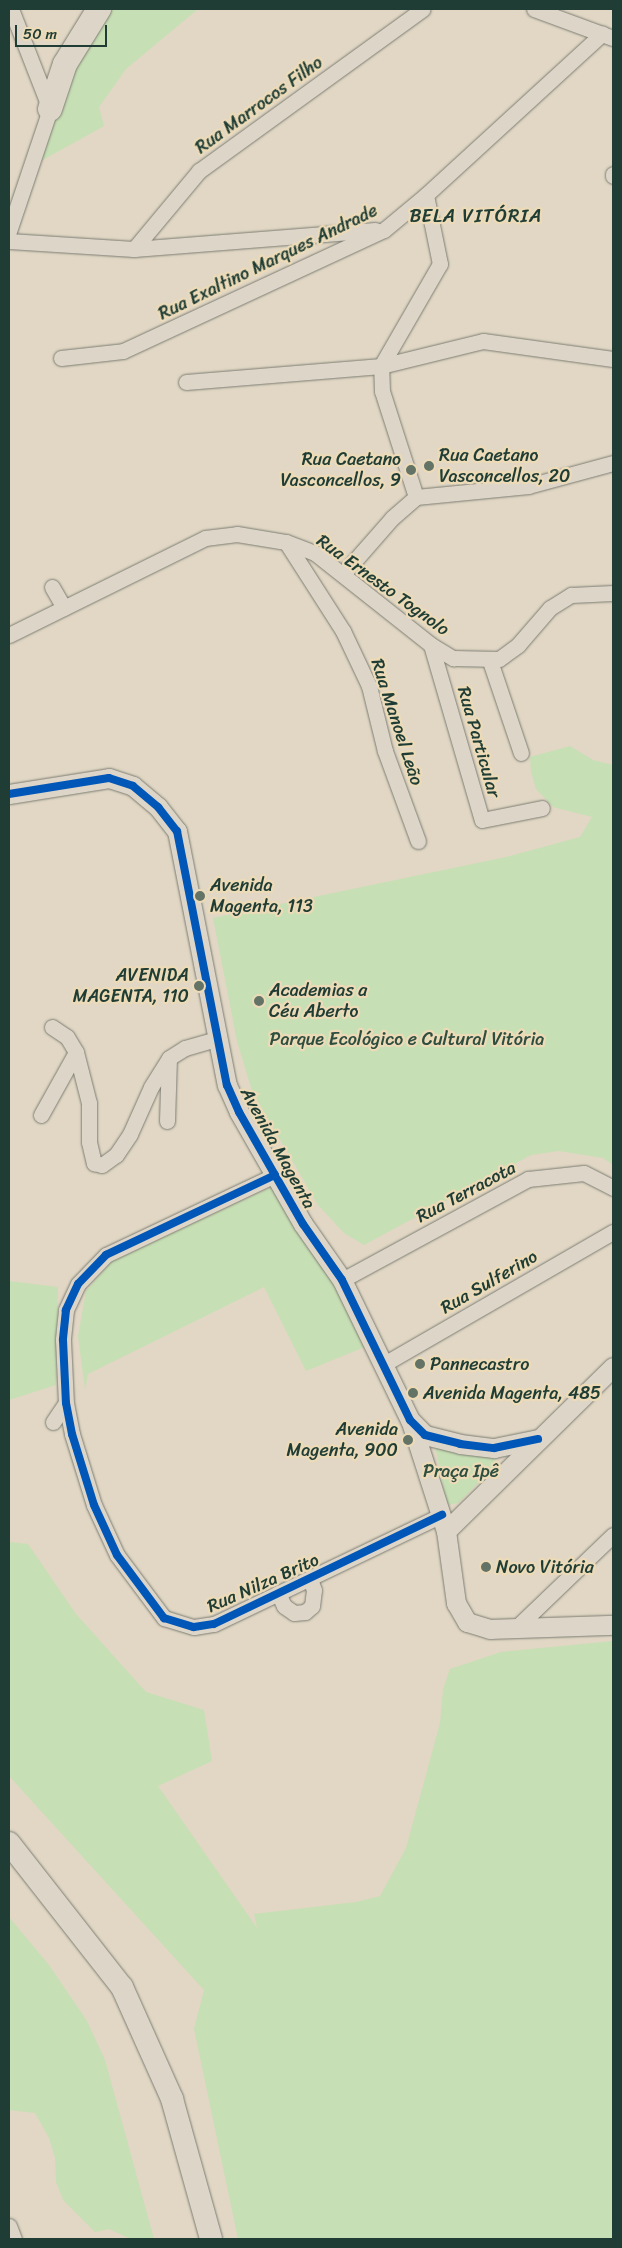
<!DOCTYPE html>
<html>
<head>
<meta charset="utf-8">
<style>
  body { margin:0 }
  #map { position:relative; width:622px; height:2248px; overflow:hidden; background:#e1d7c4; font-family:Sriracha,sans-serif }
  div>[style] { position:absolute }
  .green>* { inset:0; background:#c7dfb4 }
  .roads { filter:drop-shadow(0 0 1px #7c7d73) drop-shadow(0 0 1px #7c7d73) }
  .minor>* { height:15px; margin:-7.5px; padding:0 7.5px; transform-origin:7.5px; border-radius:7.5px; background:#ddd5c8 }
  .tertiary>* { height:19px; margin:-9.5px; padding:0 9.5px; transform-origin:9.5px; border-radius:9.5px; background:#ddd5c8 }
  .primary>* { height:22px; margin:-11px; padding:0 11px; transform-origin:11px; border-radius:11px; background:#ddd5c8 }
  .trunk>* { height:24px; margin:-12px; padding:0 12px; transform-origin:12px; border-radius:12px; background:#ddd5c8 }
  .cycleway>* { height:8px; margin:-4px; padding:0 4px; transform-origin:4px; border-radius:4px; background:#0057b8 }
  .dots>* { width:14px; height:14px; translate:-50% -50%; box-sizing:border-box; border:2px solid #eddbb8; border-radius:50% }
  span { translate:-50% -50%; white-space:nowrap; text-align:center; line-height:1.15; -webkit-text-stroke:4.5px #eddbb8; paint-order:stroke }
  .street-label { font-size:18px; color:#1f3d34 }
  .poi-label { font-size:18px; color:#1f3d34 }
  .left { translate:0 -50%; text-align:left }
  .right { translate:-100% -50%; text-align:right }
  .park-label { font-size:18px; color:#2e4e3f }
  .neighbourhood-label { font-size:19px; color:#1f3d34; letter-spacing:1px }
  .frame { position:absolute; inset:0; border:10px solid #1f3d34; pointer-events:none }
  .scale { position:absolute; left:15px; top:25px; width:92px; height:22px; box-sizing:border-box; border:2px solid #1f3d34; border-top:0; padding-left:6px; font-size:15px; line-height:18px; white-space:nowrap; color:#1f3d34; -webkit-text-stroke:4px #eddbb8; paint-order:stroke }
</style>
</head>
<body>
<div id="map">
  <div class="green">
    <div style="clip-path:polygon(113px 9px,198px 9px,126px 69px,99px 107px,104px 126px,41px 161px,72px 71px)"></div>
    <div style="clip-path:polygon(570px 746px,593px 760px,613px 765px,613px 1165px,603px 1158px,559px 1151px,531px 1155px,364px 1245px,344px 1233px,318px 1205px,252px 1091px,237px 1041px,213px 918px,506px 857px,580px 837px,592px 817px,553px 807px,536px 789px,531px 772px,530px 757px)"></div>
    <div style="clip-path:polygon(278px 1184px,337px 1282px,367px 1346px,306px 1371px,264px 1287px,88px 1374px,85px 1390px,78px 1336px,86px 1291px,112px 1261px)"></div>
    <div style="clip-path:polygon(9px 1281px,58px 1287px,56px 1385px,9px 1400px)"></div>
    <div style="clip-path:polygon(435px 1446px,494px 1457px,496px 1465px,458px 1503px,447px 1505px)"></div>
    <div style="clip-path:polygon(9px 1542px,28px 1544px,76px 1614px,146px 1692px,204px 1710px,212px 1761px,158px 1786px,257px 1928px,254px 1914px,356px 1902px,380px 1896px,406px 1848px,440px 1723px,443px 1689px,450px 1669px,501px 1652px,613px 1641px,613px 2239px,238px 2239px,194px 2029px,204px 1990px,9px 1776px)"></div>
    <div style="clip-path:polygon(9px 1917px,49px 1965px,87px 2021px,105px 2060px,154px 2239px,131px 2239px,109px 2229px,95px 2232px,63px 2200px,56px 2182px,55px 2158px,49px 2138px,35px 2113px,9px 2110px)"></div>
  </div>
  <div class="roads">
    <div class="minor">
      <div style="left:534px;top:9px;width:84px;rotate:20.2deg"></div>
      <div style="left:613px;top:174px;width:2px;rotate:90deg"></div>
      <div style="left:9px;top:231px;width:129px;rotate:-71.4deg"></div>
      <div style="left:50px;top:109px;width:107px;rotate:-111.3deg"></div>
      <div style="left:9px;top:241px;width:125px;rotate:3.7deg"></div>
      <div style="left:134px;top:249px;width:242px;rotate:-4.5deg"></div>
      <div style="left:134px;top:249px;width:102px;rotate:-50.2deg"></div>
      <div style="left:199px;top:171px;width:276px;rotate:-35.9deg"></div>
      <div style="left:61px;top:358px;width:62px;rotate:-6.4deg"></div>
      <div style="left:123px;top:351px;width:288px;rotate:-24.9deg"></div>
      <div style="left:384px;top:230px;width:55px;rotate:-39.8deg"></div>
      <div style="left:426px;top:195px;width:239px;rotate:-42.5deg"></div>
      <div style="left:186px;top:382px;width:196px;rotate:-4.7deg"></div>
      <div style="left:381px;top:366px;width:105px;rotate:-13.8deg"></div>
      <div style="left:483px;top:341px;width:131px;rotate:7.9deg"></div>
      <div style="left:416px;top:497px;width:111px;rotate:-107.8deg"></div>
      <div style="left:382px;top:391px;width:25px;rotate:-92deg"></div>
      <div style="left:381px;top:366px;width:118px;rotate:-60deg"></div>
      <div style="left:440px;top:264px;width:70px;rotate:-101.5deg"></div>
      <div style="left:286px;top:542px;width:106px;rotate:57.4deg"></div>
      <div style="left:343px;top:631px;width:61px;rotate:64.7deg"></div>
      <div style="left:369px;top:686px;width:67px;rotate:76.2deg"></div>
      <div style="left:385px;top:751px;width:96px;rotate:69.9deg"></div>
      <div style="left:343px;top:574px;width:74px;rotate:-48.8deg"></div>
      <div style="left:392px;top:518px;width:32px;rotate:-41deg"></div>
      <div style="left:416px;top:497px;width:113px;rotate:-5.6deg"></div>
      <div style="left:528px;top:486px;width:88px;rotate:-15.1deg"></div>
      <div style="left:52px;top:587px;width:24px;rotate:60deg"></div>
      <div style="left:9px;top:635px;width:219px;rotate:-26.3deg"></div>
      <div style="left:205px;top:538px;width:32px;rotate:-7deg"></div>
      <div style="left:237px;top:534px;width:50px;rotate:9.3deg"></div>
      <div style="left:286px;top:542px;width:31px;rotate:21deg"></div>
      <div style="left:315px;top:553px;width:148px;rotate:38.4deg"></div>
      <div style="left:431px;top:645px;width:26px;rotate:31deg"></div>
      <div style="left:453px;top:658px;width:46px;rotate:1.2deg"></div>
      <div style="left:499px;top:659px;width:24px;rotate:-36deg"></div>
      <div style="left:518px;top:645px;width:49px;rotate:-49.1deg"></div>
      <div style="left:550px;top:608px;width:25px;rotate:-32deg"></div>
      <div style="left:571px;top:595px;width:42px;rotate:-2.7deg"></div>
      <div style="left:431px;top:645px;width:182px;rotate:73.8deg"></div>
      <div style="left:482px;top:820px;width:61px;rotate:-11.3deg"></div>
      <div style="left:490px;top:661px;width:97px;rotate:71.4deg"></div>
      <div style="left:52px;top:1027px;width:18px;rotate:34deg"></div>
      <div style="left:67px;top:1037px;width:17px;rotate:59deg"></div>
      <div style="left:76px;top:1052px;width:53px;rotate:75.7deg"></div>
      <div style="left:89px;top:1103px;width:39px;rotate:90deg"></div>
      <div style="left:89px;top:1142px;width:22px;rotate:77deg"></div>
      <div style="left:94px;top:1163px;width:8px;rotate:14deg"></div>
      <div style="left:102px;top:1165px;width:17px;rotate:-36deg"></div>
      <div style="left:116px;top:1155px;width:25px;rotate:-56deg"></div>
      <div style="left:130px;top:1134px;width:51px;rotate:-65.9deg"></div>
      <div style="left:151px;top:1087px;width:34px;rotate:-58deg"></div>
      <div style="left:169px;top:1058px;width:19px;rotate:-32deg"></div>
      <div style="left:185px;top:1048px;width:33px;rotate:-16deg"></div>
      <div style="left:41px;top:1115px;width:72px;rotate:-60.9deg"></div>
      <div style="left:167px;top:1121px;width:62px;rotate:-88.2deg"></div>
      <div style="left:275px;top:1175px;width:187px;rotate:154.7deg"></div>
      <div style="left:106px;top:1255px;width:40px;rotate:134deg"></div>
      <div style="left:78px;top:1284px;width:29px;rotate:115deg"></div>
      <div style="left:66px;top:1310px;width:30px;rotate:96deg"></div>
      <div style="left:63px;top:1340px;width:63px;rotate:87.3deg"></div>
      <div style="left:66px;top:1403px;width:32px;rotate:79deg"></div>
      <div style="left:72px;top:1434px;width:74px;rotate:72.8deg"></div>
      <div style="left:94px;top:1505px;width:55px;rotate:65.3deg"></div>
      <div style="left:117px;top:1555px;width:79px;rotate:53.3deg"></div>
      <div style="left:164px;top:1618px;width:31px;rotate:17deg"></div>
      <div style="left:194px;top:1627px;width:20px;rotate:-9deg"></div>
      <div style="left:214px;top:1624px;width:253px;rotate:-25.6deg"></div>
      <div style="left:342px;top:1280px;width:212px;rotate:-28.5deg"></div>
      <div style="left:528px;top:1179px;width:56px;rotate:-6.1deg"></div>
      <div style="left:584px;top:1173px;width:33px;rotate:27deg"></div>
      <div style="left:384px;top:1364px;width:264px;rotate:-30deg"></div>
      <div style="left:53px;top:1422px;width:23px;rotate:-56deg"></div>
      <div style="left:278px;top:1593px;width:14px;rotate:65deg"></div>
      <div style="left:284px;top:1606px;width:12px;rotate:35deg"></div>
      <div style="left:294px;top:1613px;width:11px;rotate:-5deg"></div>
      <div style="left:305px;top:1612px;width:9px;rotate:-41deg"></div>
      <div style="left:312px;top:1606px;width:16px;rotate:-83deg"></div>
      <div style="left:314px;top:1590px;width:12px;rotate:-110deg"></div>
      <div style="left:517px;top:1627px;width:133px;rotate:-43.8deg"></div>
      <div style="left:9px;top:2226px;width:14px;rotate:69deg"></div>
    </div>
    <div class="tertiary">
      <div style="left:9px;top:794px;width:101px;rotate:-9.1deg"></div>
      <div style="left:109px;top:778px;width:25px;rotate:18deg"></div>
      <div style="left:133px;top:786px;width:33px;rotate:40deg"></div>
      <div style="left:158px;top:807px;width:31px;rotate:52deg"></div>
      <div style="left:177px;top:831px;width:259px;rotate:78.9deg"></div>
      <div style="left:227px;top:1085px;width:30px;rotate:66deg"></div>
      <div style="left:239px;top:1112px;width:129px;rotate:60.3deg"></div>
      <div style="left:303px;top:1224px;width:68px;rotate:55.1deg"></div>
      <div style="left:342px;top:1280px;width:156px;rotate:64.1deg"></div>
      <div style="left:410px;top:1420px;width:21px;rotate:45deg"></div>
      <div style="left:425px;top:1435px;width:36px;rotate:14deg"></div>
      <div style="left:460px;top:1444px;width:34px;rotate:7deg"></div>
      <div style="left:494px;top:1448px;width:45px;rotate:-11.6deg"></div>
      <div style="left:411px;top:1422px;width:114px;rotate:72.2deg"></div>
      <div style="left:446px;top:1531px;width:73px;rotate:82.1deg"></div>
      <div style="left:456px;top:1603px;width:22px;rotate:60deg"></div>
      <div style="left:467px;top:1622px;width:24px;rotate:17deg"></div>
      <div style="left:490px;top:1629px;width:123px;rotate:-1.9deg"></div>
      <div style="left:446px;top:1531px;width:234px;rotate:-44.5deg"></div>
    </div>
    <div class="primary">
      <div style="left:9px;top:1843px;width:183px;rotate:51.9deg"></div>
      <div style="left:122px;top:1987px;width:123px;rotate:65.9deg"></div>
      <div style="left:172px;top:2099px;width:145px;rotate:74.4deg"></div>
    </div>
    <div class="trunk">
      <div style="left:50px;top:109px;width:47px;rotate:-71.6deg"></div>
      <div style="left:65px;top:64px;width:65px;rotate:-58.3deg"></div>
    </div>
  </div>
  <div class="cycleway">
    <div style="left:9px;top:794px;width:101px;rotate:-9.1deg"></div>
    <div style="left:109px;top:778px;width:25px;rotate:18deg"></div>
    <div style="left:133px;top:786px;width:33px;rotate:40deg"></div>
    <div style="left:158px;top:807px;width:31px;rotate:52deg"></div>
    <div style="left:177px;top:831px;width:259px;rotate:78.9deg"></div>
    <div style="left:227px;top:1085px;width:30px;rotate:66deg"></div>
    <div style="left:239px;top:1112px;width:129px;rotate:60.3deg"></div>
    <div style="left:303px;top:1224px;width:68px;rotate:55.1deg"></div>
    <div style="left:342px;top:1280px;width:156px;rotate:64.1deg"></div>
    <div style="left:410px;top:1420px;width:21px;rotate:45deg"></div>
    <div style="left:425px;top:1435px;width:36px;rotate:14deg"></div>
    <div style="left:460px;top:1444px;width:34px;rotate:7deg"></div>
    <div style="left:494px;top:1448px;width:45px;rotate:-11.6deg"></div>
    <div style="left:275px;top:1175px;width:187px;rotate:154.7deg"></div>
    <div style="left:106px;top:1255px;width:40px;rotate:134deg"></div>
    <div style="left:78px;top:1284px;width:29px;rotate:115deg"></div>
    <div style="left:66px;top:1310px;width:30px;rotate:96deg"></div>
    <div style="left:63px;top:1340px;width:63px;rotate:87.3deg"></div>
    <div style="left:66px;top:1403px;width:32px;rotate:79deg"></div>
    <div style="left:72px;top:1434px;width:74px;rotate:72.8deg"></div>
    <div style="left:94px;top:1505px;width:55px;rotate:65.3deg"></div>
    <div style="left:117px;top:1555px;width:79px;rotate:53.3deg"></div>
    <div style="left:164px;top:1618px;width:31px;rotate:17deg"></div>
    <div style="left:194px;top:1627px;width:20px;rotate:-9deg"></div>
    <div style="left:214px;top:1624px;width:253px;rotate:-25.6deg"></div>
  </div>
  <div class="dots">
    <div style="left:429px;top:466px;background:#637366"></div>
    <div style="left:411px;top:470px;background:#637366"></div>
    <div style="left:200px;top:896px;background:#637366"></div>
    <div style="left:199px;top:986px;background:#637366"></div>
    <div style="left:259px;top:1001px;background:#637366"></div>
    <div style="left:420px;top:1364px;background:#637366"></div>
    <div style="left:413px;top:1393px;background:#637366"></div>
    <div style="left:408px;top:1440px;background:#637366"></div>
    <div style="left:486px;top:1567px;background:#637366"></div>
  </div>
  <div class="street-label">
    <span style="left:259px;top:105px;rotate:-36deg">Rua Marrocos Filho</span>
    <span style="left:268px;top:262px;rotate:-26deg">Rua Exaltino Marques Andrade</span>
    <span style="left:383px;top:585px;rotate:36deg">Rua Ernesto Tognolo</span>
    <span style="left:397px;top:722px;rotate:72deg">Rua Manoel Leão</span>
    <span style="left:479px;top:742px;rotate:74deg">Rua Particular</span>
    <span style="left:278px;top:1148px;rotate:61deg">Avenida Magenta</span>
    <span style="left:466px;top:1192px;rotate:-28deg">Rua Terracota</span>
    <span style="left:489px;top:1282px;rotate:-30deg">Rua Sulferino</span>
    <span style="left:263px;top:1583px;rotate:-24deg">Rua Nilza Brito</span>
  </div>
  <div class="poi-label">
    <span class="left" style="left:439px;top:466px">Rua Caetano<br>Vasconcellos, 20</span>
    <span class="right" style="left:401px;top:470px">Rua Caetano<br>Vasconcellos, 9</span>
    <span class="left" style="left:210px;top:896px">Avenida<br>Magenta, 113</span>
    <span class="right" style="left:189px;top:986px">AVENIDA<br>MAGENTA, 110</span>
    <span class="left" style="left:269px;top:1001px">Academias a<br>Céu Aberto</span>
    <span class="left" style="left:430px;top:1364px">Pannecastro</span>
    <span class="left" style="left:423px;top:1393px">Avenida Magenta, 485</span>
    <span class="right" style="left:398px;top:1440px">Avenida<br>Magenta, 900</span>
    <span class="left" style="left:496px;top:1567px">Novo Vitória</span>
  </div>
  <div class="park-label">
    <span style="left:407px;top:1039px">Parque Ecológico e Cultural Vitória</span>
    <span style="left:461px;top:1471px">Praça Ipê</span>
  </div>
  <div class="neighbourhood-label">
    <span style="left:476px;top:216px">BELA VITÓRIA</span>
  </div>
  <div class="frame"></div>
  <div class="scale">50 m</div>
</div>
</body>
</html>
